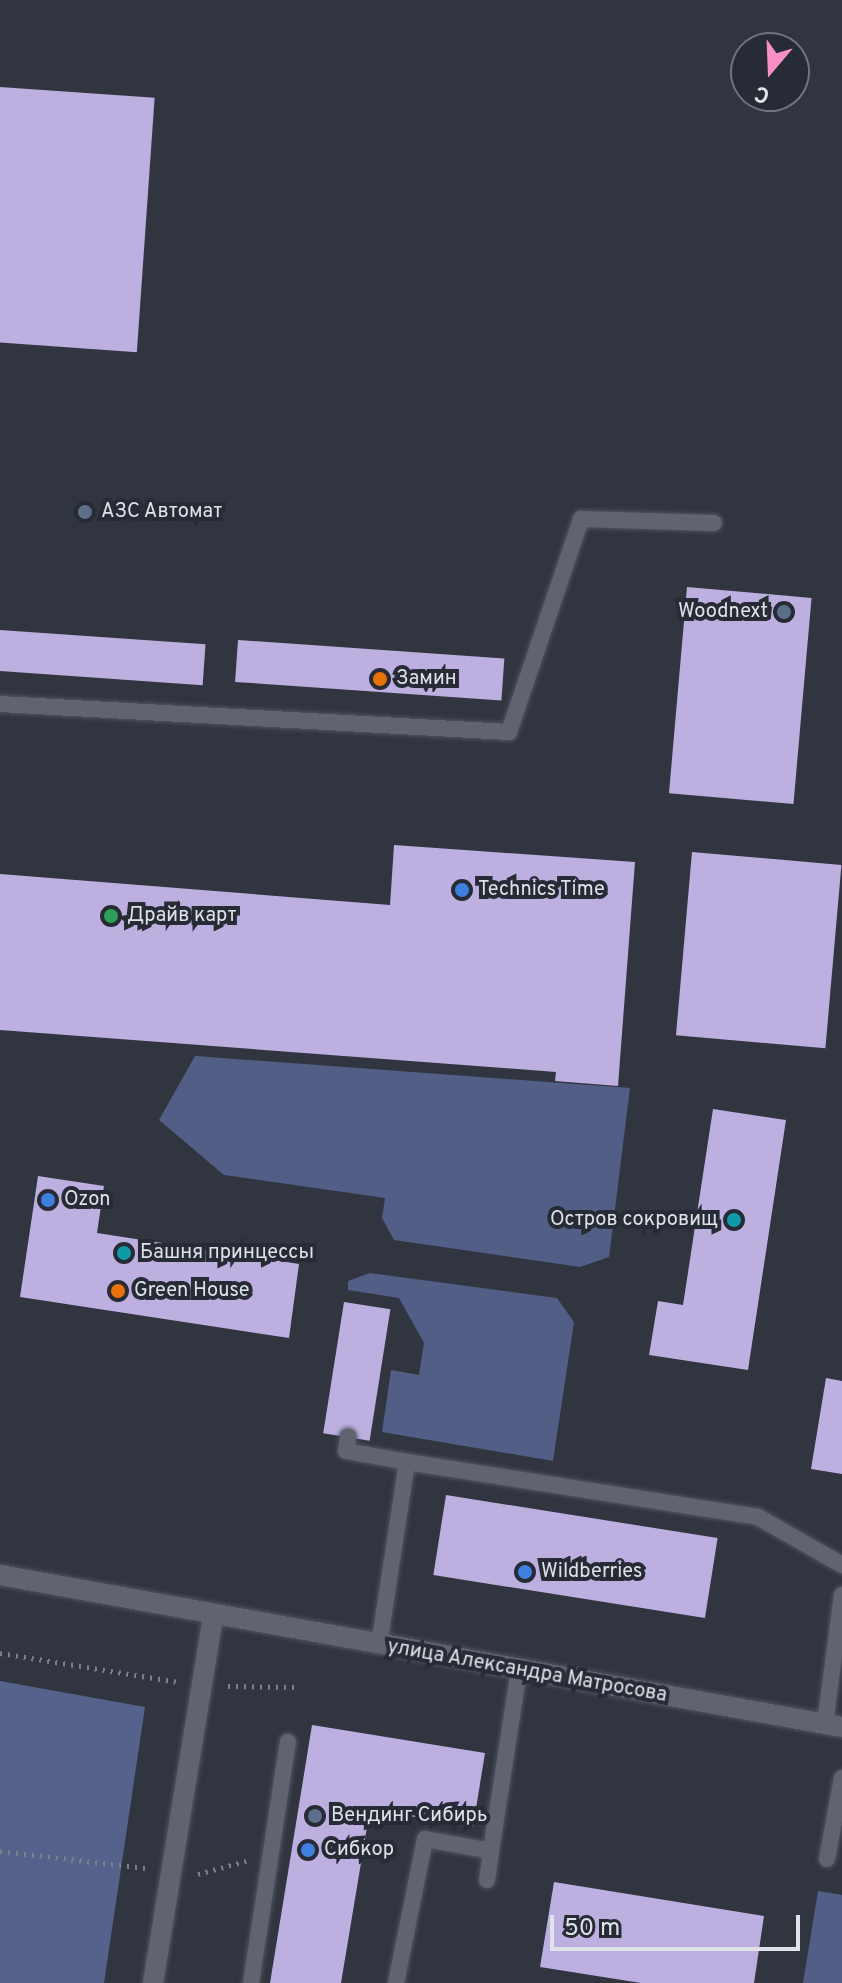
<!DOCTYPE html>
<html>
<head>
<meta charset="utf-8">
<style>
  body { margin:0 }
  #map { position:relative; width:842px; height:1983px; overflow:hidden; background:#313540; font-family:Overpass,sans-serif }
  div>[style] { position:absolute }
  .green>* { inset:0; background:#525e86 }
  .forest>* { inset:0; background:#55628c }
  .building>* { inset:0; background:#bdafe0; transform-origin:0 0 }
  .path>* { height:5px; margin-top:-2.5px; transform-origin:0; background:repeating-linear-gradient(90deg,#7c8089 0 2px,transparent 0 8px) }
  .roads { filter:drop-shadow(0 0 2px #50535d) drop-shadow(0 0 2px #50535d) }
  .service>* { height:16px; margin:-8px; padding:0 8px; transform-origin:8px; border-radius:8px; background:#606471 }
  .minor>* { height:20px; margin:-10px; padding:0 10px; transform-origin:10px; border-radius:10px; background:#606471 }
  .dots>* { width:22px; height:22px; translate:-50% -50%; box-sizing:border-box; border:4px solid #272b36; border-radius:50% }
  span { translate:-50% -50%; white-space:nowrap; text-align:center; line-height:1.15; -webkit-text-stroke:8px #272b36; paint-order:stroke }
  .poi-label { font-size:20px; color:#dfe2e9 }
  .left { translate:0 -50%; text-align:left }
  .right { translate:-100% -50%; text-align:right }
  .street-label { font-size:20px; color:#dfe2e9 }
  .north { position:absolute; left:730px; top:32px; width:80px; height:80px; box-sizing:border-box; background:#272b36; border:2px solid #71747e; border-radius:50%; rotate:199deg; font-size:22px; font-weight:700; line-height:32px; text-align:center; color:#dfe2e9 }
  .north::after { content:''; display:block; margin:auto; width:28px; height:36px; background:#fa8fc6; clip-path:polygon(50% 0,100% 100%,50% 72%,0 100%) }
  .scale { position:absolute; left:550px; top:1915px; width:250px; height:36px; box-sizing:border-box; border:4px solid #dfe2e9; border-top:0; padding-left:10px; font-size:24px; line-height:28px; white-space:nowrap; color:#dfe2e9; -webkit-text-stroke:6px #272b36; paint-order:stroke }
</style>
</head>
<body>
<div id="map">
  <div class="green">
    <div style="clip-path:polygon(195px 1056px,630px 1088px,609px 1257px,580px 1267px,394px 1240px,382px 1218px,385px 1198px,224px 1175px,159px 1120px)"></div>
    <div style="clip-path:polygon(370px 1273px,557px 1298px,574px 1322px,553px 1461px,382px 1432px,391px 1370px,419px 1375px,424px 1343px,399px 1298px,348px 1290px,348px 1281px)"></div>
    <div style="clip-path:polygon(818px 1891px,842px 1895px,842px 1983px,803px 1983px)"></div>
  </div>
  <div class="forest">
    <div style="clip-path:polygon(0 1681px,145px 1707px,104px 1983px,0 1983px)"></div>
  </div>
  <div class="building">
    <div style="left:0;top:87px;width:155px;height:255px;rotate:4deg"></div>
    <div style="left:687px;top:587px;width:125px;height:207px;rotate:5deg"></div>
    <div style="left:0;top:630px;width:206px;height:41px;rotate:4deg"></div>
    <div style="left:238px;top:640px;width:267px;height:42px;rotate:4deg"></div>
    <div style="clip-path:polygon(394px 845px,635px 862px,618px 1086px,555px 1081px,556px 1072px,0 1030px,0 874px,390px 905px)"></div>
    <div style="left:692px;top:852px;width:150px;height:184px;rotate:5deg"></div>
    <div style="clip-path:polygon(713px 1109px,786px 1120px,748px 1370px,649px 1355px,658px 1301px,683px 1305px)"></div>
    <div style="clip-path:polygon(38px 1176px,104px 1186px,97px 1233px,299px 1264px,289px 1338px,20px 1297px)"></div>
    <div style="left:344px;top:1302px;width:47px;height:133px;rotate:9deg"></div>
    <div style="clip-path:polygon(826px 1378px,842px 1381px,842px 1474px,811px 1469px)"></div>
    <div style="left:446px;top:1495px;width:275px;height:81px;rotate:9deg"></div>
    <div style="clip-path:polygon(312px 1725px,485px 1753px,473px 1827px,370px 1809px,341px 1983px,270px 1983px)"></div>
    <div style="clip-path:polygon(554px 1882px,764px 1916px,754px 1983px,641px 1983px,540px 1967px)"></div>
  </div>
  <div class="path">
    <div style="left:0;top:1653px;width:181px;rotate:9.2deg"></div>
    <div style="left:228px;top:1686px;width:67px;rotate:0.9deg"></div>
    <div style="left:0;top:1851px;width:146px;rotate:6.7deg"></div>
    <div style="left:198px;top:1874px;width:50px;rotate:-15.2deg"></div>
  </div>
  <div class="roads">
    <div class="service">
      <div style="left:0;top:704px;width:510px;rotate:3.15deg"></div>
      <div style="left:509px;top:732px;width:225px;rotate:-71.3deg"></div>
      <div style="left:581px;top:519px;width:133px;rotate:1.7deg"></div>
      <div style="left:348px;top:1437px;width:14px;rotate:98deg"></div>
      <div style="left:346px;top:1451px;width:62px;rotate:10.2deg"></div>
      <div style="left:407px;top:1462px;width:185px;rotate:98.7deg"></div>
      <div style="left:407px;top:1462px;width:355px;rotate:8.9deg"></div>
      <div style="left:758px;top:1517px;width:97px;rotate:29.7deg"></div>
      <div style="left:825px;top:1724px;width:130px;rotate:-82.5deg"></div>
      <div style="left:827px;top:1859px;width:82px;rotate:-79.5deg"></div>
      <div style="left:487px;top:1880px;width:29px;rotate:-82deg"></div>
      <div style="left:251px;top:1983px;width:244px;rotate:-81.3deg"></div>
      <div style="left:396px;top:1983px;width:147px;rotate:-78.6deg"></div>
      <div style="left:425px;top:1839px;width:67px;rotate:10.3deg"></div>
      <div style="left:491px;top:1851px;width:183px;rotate:-81.2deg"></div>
    </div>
    <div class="minor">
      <div style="left:0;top:1575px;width:856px;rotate:10.23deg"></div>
      <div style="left:153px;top:1983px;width:373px;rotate:-80.7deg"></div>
    </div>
  </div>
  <div class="dots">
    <div style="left:85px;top:512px;background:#5c6f8a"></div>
    <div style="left:784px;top:612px;background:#5c6f8a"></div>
    <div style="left:380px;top:679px;background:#e8710a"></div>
    <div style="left:462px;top:890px;background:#3f7fe0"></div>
    <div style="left:111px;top:916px;background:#2e9e5b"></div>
    <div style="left:48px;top:1200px;background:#3f7fe0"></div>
    <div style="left:734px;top:1220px;background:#0f9aa8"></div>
    <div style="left:124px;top:1253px;background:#0f9aa8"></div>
    <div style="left:118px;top:1291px;background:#e8710a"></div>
    <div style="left:525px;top:1572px;background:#3f7fe0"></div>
    <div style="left:315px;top:1816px;background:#5c6f8a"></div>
    <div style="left:308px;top:1850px;background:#3f7fe0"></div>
  </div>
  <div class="poi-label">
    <span class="left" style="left:101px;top:512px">АЗС Автомат</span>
    <span class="right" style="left:768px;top:612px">Woodnext</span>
    <span class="left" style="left:396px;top:679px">Замин</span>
    <span class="left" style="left:478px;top:890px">Technics Time</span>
    <span class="left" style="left:127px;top:916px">Драйв карт</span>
    <span class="left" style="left:64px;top:1200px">Ozon</span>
    <span class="right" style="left:718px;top:1220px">Остров сокровищ</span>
    <span class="left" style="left:140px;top:1253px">Башня принцессы</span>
    <span class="left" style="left:134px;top:1291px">Green House</span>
    <span class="left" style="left:541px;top:1572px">Wildberries</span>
    <span class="left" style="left:331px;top:1816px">Вендинг Сибирь</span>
    <span class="left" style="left:324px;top:1850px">Сибкор</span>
  </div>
  <div class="street-label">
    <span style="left:527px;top:1672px;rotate:10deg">улица Александра Матросова</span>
  </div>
  <div class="north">С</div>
  <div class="scale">50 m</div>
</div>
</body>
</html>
